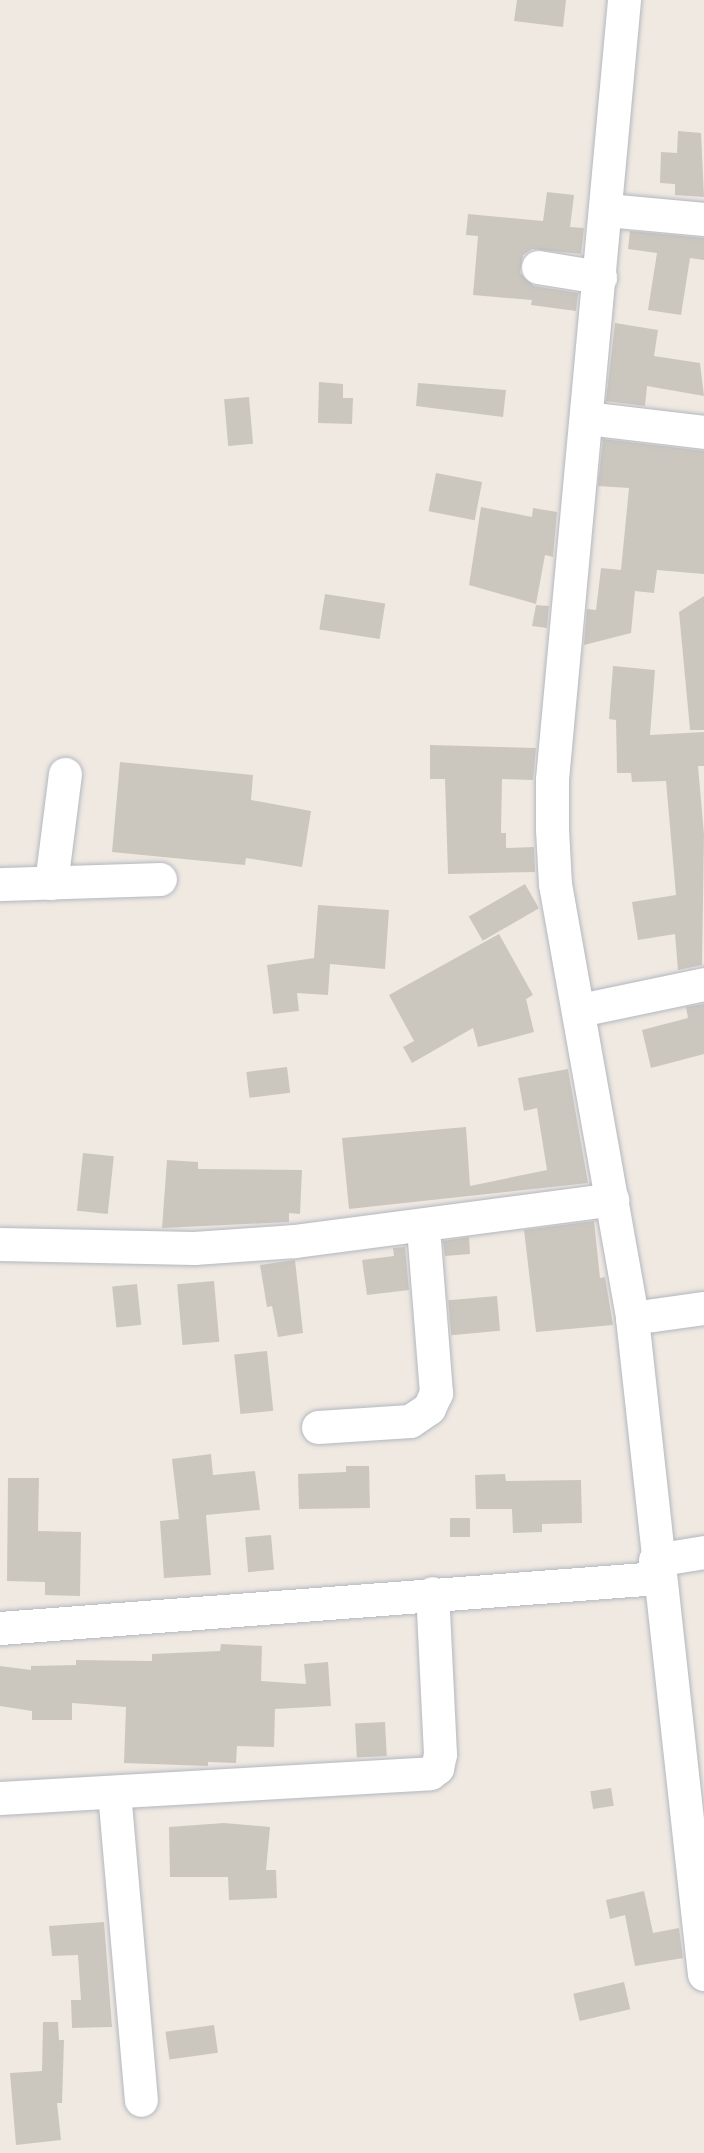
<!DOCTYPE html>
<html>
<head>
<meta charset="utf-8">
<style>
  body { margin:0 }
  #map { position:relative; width:704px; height:2153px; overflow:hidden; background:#efe9e1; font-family:"DM Sans",sans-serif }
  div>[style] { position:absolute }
  .building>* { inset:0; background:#cbc7bf; transform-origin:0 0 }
  .roads { filter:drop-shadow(0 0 2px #b4b7c1) drop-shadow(0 0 2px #b4b7c1) }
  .minor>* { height:33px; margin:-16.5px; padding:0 16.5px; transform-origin:16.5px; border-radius:16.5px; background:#fff }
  span { translate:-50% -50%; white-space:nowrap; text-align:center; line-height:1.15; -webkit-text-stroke:7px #fff; paint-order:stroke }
</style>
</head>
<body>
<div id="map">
  <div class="building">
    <div style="clip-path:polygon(517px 0,566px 0,563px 27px,514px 21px)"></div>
    <div style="clip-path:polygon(678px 131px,701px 133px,704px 197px,675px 195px,675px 184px,660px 183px,661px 152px,677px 153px)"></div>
    <div style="clip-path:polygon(547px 192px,574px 195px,570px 227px,584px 228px,581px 254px,532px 249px,523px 255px,520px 273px,534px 286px,578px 293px,576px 311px,531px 305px,532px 300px,473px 295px,478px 236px,466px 235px,468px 214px,543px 221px)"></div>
    <div style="clip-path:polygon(630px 231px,704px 238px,704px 260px,690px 258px,681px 315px,648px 310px,657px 253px,628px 249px)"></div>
    <div style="clip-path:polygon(615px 323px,658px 330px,654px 356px,700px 363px,704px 396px,647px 386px,645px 406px,606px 401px)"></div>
    <div style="clip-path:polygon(319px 382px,343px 384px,343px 398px,353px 398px,352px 424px,318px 423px)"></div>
    <div style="clip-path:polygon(418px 383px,506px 390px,503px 417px,416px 406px)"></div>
    <div style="left:249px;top:397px;width:47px;height:25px;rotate:85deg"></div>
    <div style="clip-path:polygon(603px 439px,704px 451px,704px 574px,657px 570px,654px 593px,635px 591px,631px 633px,584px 645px,587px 609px,596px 610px,601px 568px,621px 570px,629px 488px,598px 486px)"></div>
    <div style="left:436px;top:473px;width:47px;height:39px;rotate:11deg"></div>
    <div style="clip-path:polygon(481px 507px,532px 517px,533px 508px,557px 512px,553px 557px,545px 555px,536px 604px,469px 585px)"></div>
    <div style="left:325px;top:594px;width:61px;height:36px;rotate:9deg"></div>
    <div style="clip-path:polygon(704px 596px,704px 730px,690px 730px,679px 612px)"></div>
    <div style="clip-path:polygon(536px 605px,549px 606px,547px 628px,532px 626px)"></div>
    <div style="clip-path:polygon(613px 666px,655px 670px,650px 735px,704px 732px,704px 766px,698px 766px,704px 835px,702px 965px,678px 970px,675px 934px,638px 940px,632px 902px,676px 895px,666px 781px,632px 782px,631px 773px,617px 773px,616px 720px,609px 719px)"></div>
    <div style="clip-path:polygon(430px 745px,536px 748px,533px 780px,502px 779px,501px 833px,506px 833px,506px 848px,534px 847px,535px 872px,448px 874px,445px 779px,430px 779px)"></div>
    <div style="clip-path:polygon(120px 762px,253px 775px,251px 800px,311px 811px,302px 867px,246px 858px,245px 865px,112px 852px)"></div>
    <div style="left:525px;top:884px;width:28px;height:65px;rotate:60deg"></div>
    <div style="clip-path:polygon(318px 905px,389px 910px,385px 969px,330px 964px,328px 995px,297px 993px,299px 1011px,273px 1014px,267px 965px,314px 958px)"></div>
    <div style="clip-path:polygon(499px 934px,533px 995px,526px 999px,534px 1032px,478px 1047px,473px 1028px,412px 1063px,403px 1047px,414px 1041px,389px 995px)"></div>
    <div style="clip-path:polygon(704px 1004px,704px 1054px,651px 1068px,642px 1030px,688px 1018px,686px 1007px)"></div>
    <div style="left:287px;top:1067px;width:26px;height:41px;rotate:83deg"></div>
    <div style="clip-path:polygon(568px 1069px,588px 1183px,349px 1209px,342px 1138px,466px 1127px,470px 1186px,547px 1170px,537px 1108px,524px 1111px,518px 1078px)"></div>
    <div style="left:83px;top:1153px;width:31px;height:58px;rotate:6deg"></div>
    <div style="clip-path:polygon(167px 1160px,198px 1162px,198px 1169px,302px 1170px,300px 1214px,289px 1213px,289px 1222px,162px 1228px)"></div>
    <div style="clip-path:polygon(594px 1221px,600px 1278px,605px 1277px,613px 1325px,536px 1332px,524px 1230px)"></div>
    <div style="clip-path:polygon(469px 1237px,470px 1254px,445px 1256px,443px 1241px)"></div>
    <div style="clip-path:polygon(405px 1247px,409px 1290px,367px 1295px,362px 1260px,394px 1256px,393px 1248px)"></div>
    <div style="clip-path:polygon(295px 1260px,303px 1333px,278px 1337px,272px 1306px,267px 1307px,260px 1265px)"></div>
    <div style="left:214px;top:1281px;width:61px;height:37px;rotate:85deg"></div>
    <div style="left:137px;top:1284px;width:41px;height:25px;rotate:84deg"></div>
    <div style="left:497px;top:1296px;width:35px;height:49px;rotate:85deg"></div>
    <div style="left:267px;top:1351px;width:60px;height:33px;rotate:84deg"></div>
    <div style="clip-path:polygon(211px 1454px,213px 1475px,255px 1471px,260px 1510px,206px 1515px,211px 1575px,164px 1578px,160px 1521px,179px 1519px,172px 1459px)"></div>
    <div style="clip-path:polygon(346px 1466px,369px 1466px,370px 1508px,299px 1509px,298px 1474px,346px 1472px)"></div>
    <div style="clip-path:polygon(505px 1474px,506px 1481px,581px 1480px,582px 1523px,542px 1524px,542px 1532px,513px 1533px,512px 1509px,476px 1509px,475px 1475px)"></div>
    <div style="clip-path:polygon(8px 1478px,39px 1478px,38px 1531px,81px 1532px,80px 1596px,45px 1595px,45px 1582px,7px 1581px)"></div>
    <div style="left:470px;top:1518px;width:19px;height:20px;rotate:90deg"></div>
    <div style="left:271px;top:1535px;width:35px;height:26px;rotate:85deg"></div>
    <div style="clip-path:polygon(221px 1644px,262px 1646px,261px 1681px,306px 1684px,304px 1664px,328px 1662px,331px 1706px,275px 1709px,274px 1747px,237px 1746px,236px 1763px,208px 1762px,208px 1766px,124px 1763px,126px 1707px,72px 1703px,72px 1720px,32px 1720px,32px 1711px,0 1706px,0 1666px,31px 1670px,31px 1666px,76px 1665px,76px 1660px,152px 1661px,152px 1654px,220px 1651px)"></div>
    <div style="left:385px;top:1722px;width:34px;height:30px;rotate:87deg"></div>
    <div style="left:611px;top:1788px;width:18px;height:21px;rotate:81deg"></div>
    <div style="clip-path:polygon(224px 1823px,270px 1827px,266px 1870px,276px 1870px,277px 1898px,229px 1900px,228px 1877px,170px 1877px,169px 1827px)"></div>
    <div style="clip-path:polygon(644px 1891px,653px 1933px,679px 1928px,683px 1958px,635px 1966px,625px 1915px,610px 1919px,606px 1900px)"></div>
    <div style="clip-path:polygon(104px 1922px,112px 2027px,72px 2028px,71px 2000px,81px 2000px,78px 1955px,52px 1956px,49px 1926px)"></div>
    <div style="left:624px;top:1982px;width:28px;height:52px;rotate:77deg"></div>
    <div style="clip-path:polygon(43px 2022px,58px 2022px,59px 2040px,64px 2040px,62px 2103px,57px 2103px,61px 2140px,16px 2145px,10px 2073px,42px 2071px)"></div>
    <div style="left:214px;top:2025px;width:28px;height:49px;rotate:82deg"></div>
  </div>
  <div class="roads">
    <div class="minor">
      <div style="left:624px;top:0;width:782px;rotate:95.28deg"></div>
      <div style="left:552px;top:779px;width:50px;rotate:90deg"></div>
      <div style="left:552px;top:829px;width:55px;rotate:86.9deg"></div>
      <div style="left:555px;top:884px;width:441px;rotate:79.9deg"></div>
      <div style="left:632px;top:1318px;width:660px;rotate:83.74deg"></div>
      <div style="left:607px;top:210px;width:97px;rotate:5.3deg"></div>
      <div style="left:538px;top:267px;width:63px;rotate:9.2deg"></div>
      <div style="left:587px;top:418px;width:118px;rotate:6.8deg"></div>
      <div style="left:51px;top:883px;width:110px;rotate:-82.7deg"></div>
      <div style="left:0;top:884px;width:160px;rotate:-1.8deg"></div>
      <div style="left:580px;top:1010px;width:127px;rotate:-11.8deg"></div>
      <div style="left:0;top:1244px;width:194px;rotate:1.2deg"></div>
      <div style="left:194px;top:1248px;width:101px;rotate:-4deg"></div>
      <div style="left:295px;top:1241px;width:320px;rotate:-7.5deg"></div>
      <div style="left:632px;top:1318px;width:73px;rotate:-7.9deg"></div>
      <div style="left:318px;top:1427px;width:92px;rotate:-3.7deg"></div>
      <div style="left:410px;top:1421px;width:23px;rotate:-34deg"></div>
      <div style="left:429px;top:1408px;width:17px;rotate:-65deg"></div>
      <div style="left:436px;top:1393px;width:167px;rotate:-94.5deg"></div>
      <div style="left:655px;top:1560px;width:50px;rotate:-9.3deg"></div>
      <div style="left:0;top:1628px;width:659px;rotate:-4.35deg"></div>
      <div style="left:114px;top:1792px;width:309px;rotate:85deg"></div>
      <div style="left:0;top:1798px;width:431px;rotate:-3.3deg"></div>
      <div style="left:430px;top:1773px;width:9px;rotate:-36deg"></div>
      <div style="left:437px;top:1768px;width:14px;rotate:-78deg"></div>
      <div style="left:440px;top:1754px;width:161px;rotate:-92.8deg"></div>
    </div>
  </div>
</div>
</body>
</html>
